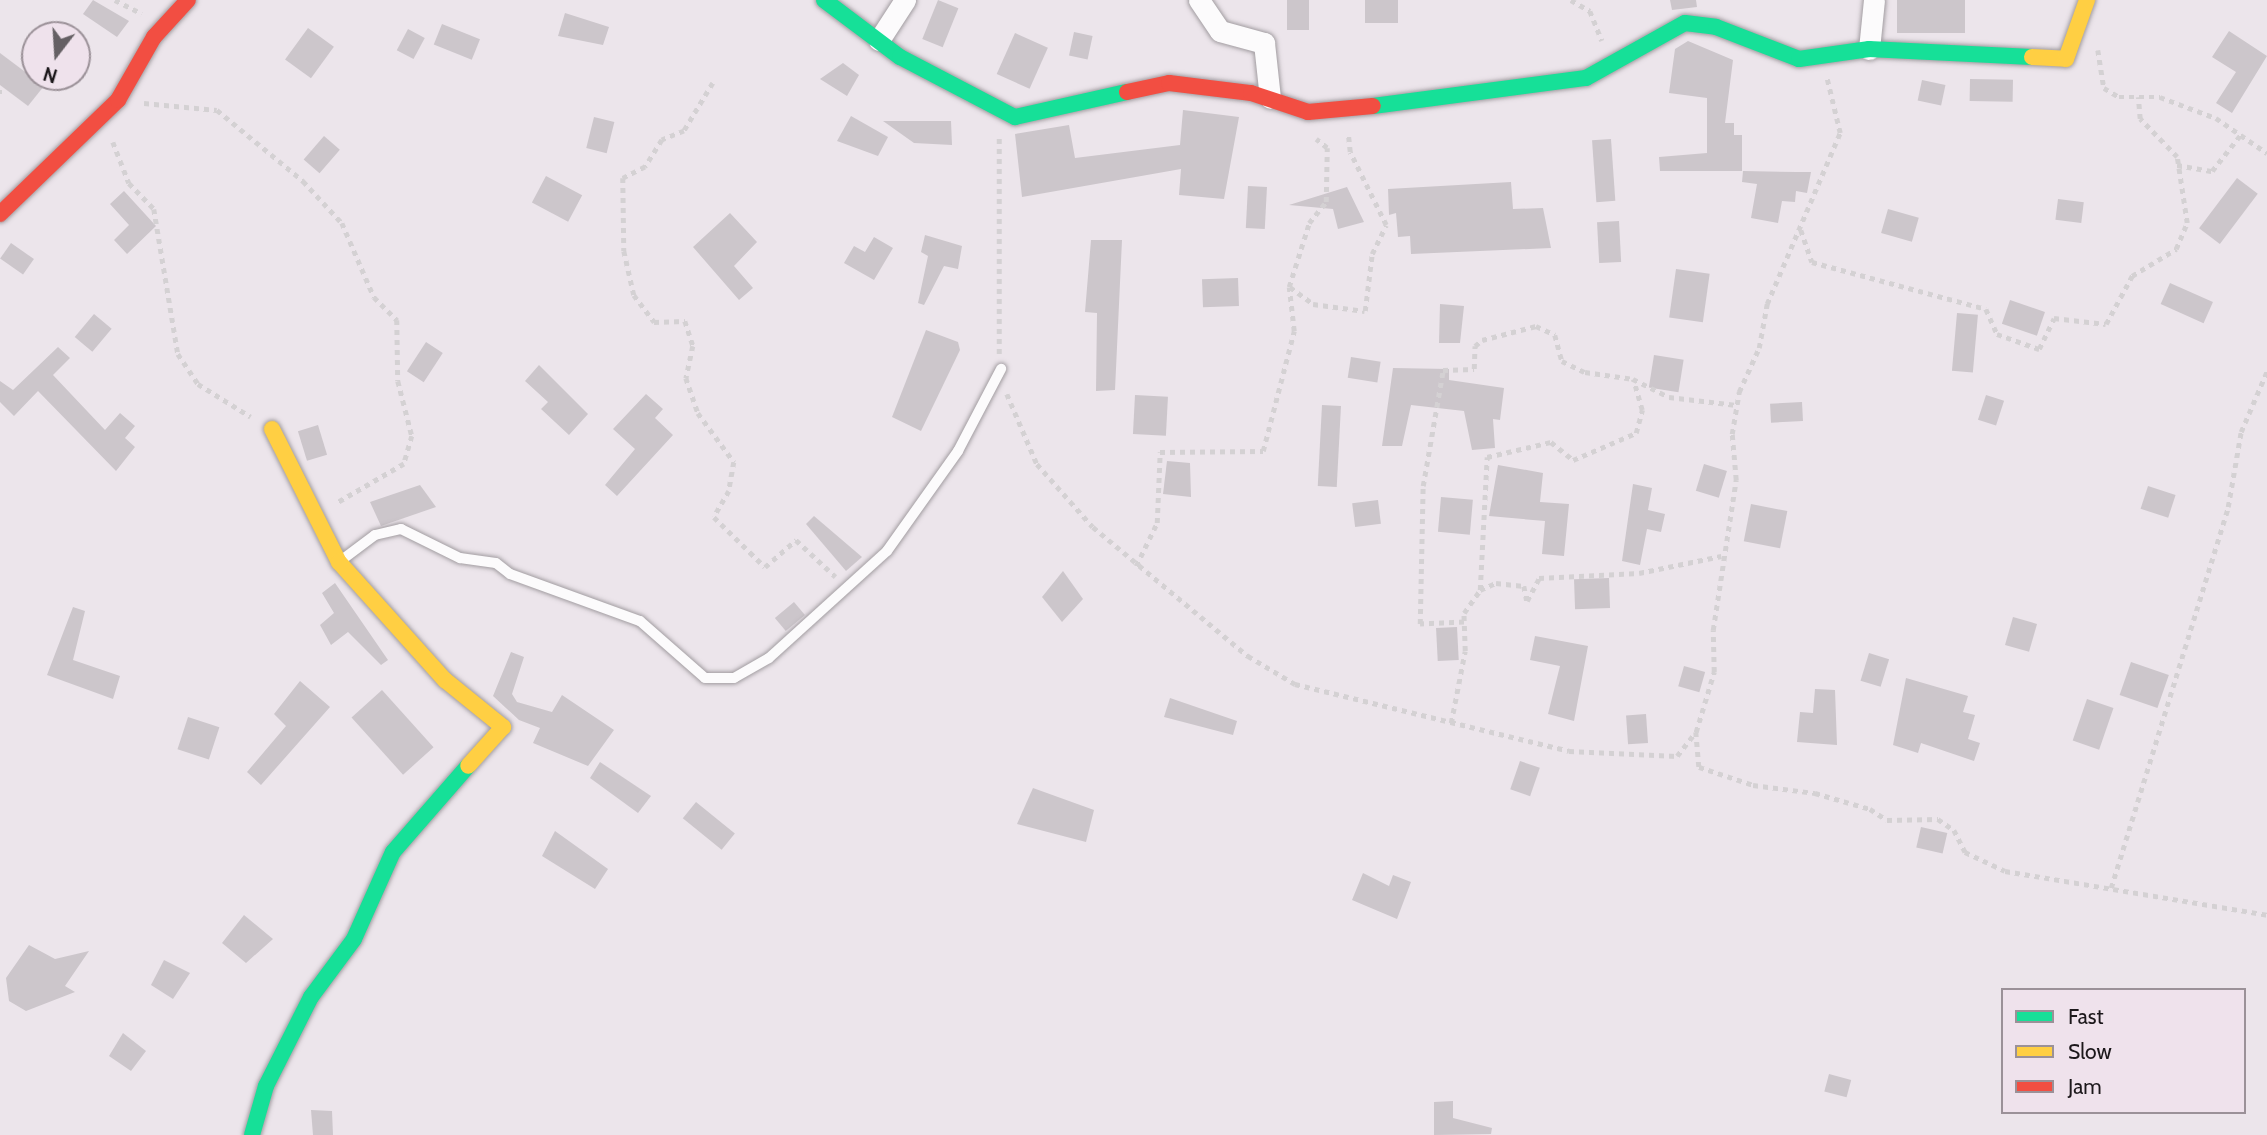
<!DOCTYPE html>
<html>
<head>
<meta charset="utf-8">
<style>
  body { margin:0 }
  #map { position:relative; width:2267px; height:1135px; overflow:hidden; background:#ece5eb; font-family:Cabin,sans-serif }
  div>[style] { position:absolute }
  .building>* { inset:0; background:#ccc6cb; transform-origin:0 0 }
  .path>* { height:4.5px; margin-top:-2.25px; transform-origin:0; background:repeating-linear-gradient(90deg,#d4d1d3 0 5px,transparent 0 10px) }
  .roads { filter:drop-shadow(0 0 2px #a29da1) drop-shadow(0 0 2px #a29da1) }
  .lane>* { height:10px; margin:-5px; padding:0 5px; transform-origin:5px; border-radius:5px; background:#fcfbfc }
  .street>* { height:21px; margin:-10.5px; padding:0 10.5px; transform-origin:10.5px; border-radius:10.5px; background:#fcfbfc }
  .fast>* { height:16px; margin:-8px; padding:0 8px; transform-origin:8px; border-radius:8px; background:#16e098 }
  .slow>* { height:16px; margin:-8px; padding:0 8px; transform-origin:8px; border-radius:8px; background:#ffcf43 }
  .jam>* { height:16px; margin:-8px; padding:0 8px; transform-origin:8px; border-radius:8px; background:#f24e42 }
  span { translate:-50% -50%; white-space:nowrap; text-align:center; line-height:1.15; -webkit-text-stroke:5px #efe2ec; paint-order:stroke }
  .legend { position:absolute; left:2001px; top:988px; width:245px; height:126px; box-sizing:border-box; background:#efe2ec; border:2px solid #9b9198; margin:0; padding:9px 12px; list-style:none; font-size:21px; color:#1c181b }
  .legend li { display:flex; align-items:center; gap:14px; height:35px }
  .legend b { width:35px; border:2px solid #9b9198 }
  .north { position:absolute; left:21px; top:21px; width:70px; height:70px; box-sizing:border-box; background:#efe2ec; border:2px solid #9b9198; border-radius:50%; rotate:197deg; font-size:19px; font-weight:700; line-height:28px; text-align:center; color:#1c181b }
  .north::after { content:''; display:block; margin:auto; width:24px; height:32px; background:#656064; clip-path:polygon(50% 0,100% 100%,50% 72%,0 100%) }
</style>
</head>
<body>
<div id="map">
  <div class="building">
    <div style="clip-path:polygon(93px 0,129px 21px,117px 37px,83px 14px)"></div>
    <div style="left:938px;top:0;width:22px;height:42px;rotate:22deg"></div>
    <div style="left:1287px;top:0;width:22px;height:30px"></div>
    <div style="left:1365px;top:0;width:33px;height:23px"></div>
    <div style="clip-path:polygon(1670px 0,1696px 0,1697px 7px,1672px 10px)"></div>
    <div style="left:1897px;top:0;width:68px;height:33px"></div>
    <div style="clip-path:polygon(565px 13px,609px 27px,603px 45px,558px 36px)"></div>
    <div style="left:442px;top:24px;width:41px;height:22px;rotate:22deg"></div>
    <div style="left:308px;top:28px;width:32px;height:39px;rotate:36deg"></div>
    <div style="left:408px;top:29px;width:19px;height:24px;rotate:28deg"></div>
    <div style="clip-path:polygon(2229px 31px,2267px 56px,2232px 113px,2216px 103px,2236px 72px,2212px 57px)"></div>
    <div style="left:1074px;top:32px;width:19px;height:24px;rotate:12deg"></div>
    <div style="left:1015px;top:33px;width:36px;height:45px;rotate:24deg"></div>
    <div style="clip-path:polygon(1688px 41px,1733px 60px,1725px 123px,1734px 123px,1734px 135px,1742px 135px,1742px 171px,1660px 171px,1659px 157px,1707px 153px,1707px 98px,1669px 93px,1675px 49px)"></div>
    <div style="clip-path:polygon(0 53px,44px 86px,28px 106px,0 85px)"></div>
    <div style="clip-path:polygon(843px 63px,859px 75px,847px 96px,820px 79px)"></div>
    <div style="left:1970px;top:79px;width:43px;height:22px;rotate:1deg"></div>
    <div style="left:1922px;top:80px;width:24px;height:21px;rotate:12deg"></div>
    <div style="clip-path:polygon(1183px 110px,1239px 117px,1224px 199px,1179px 195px,1181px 169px,1022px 197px,1015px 134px,1069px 125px,1075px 158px,1180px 145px)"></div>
    <div style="clip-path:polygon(851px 116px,888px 137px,878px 156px,837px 141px)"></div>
    <div style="left:594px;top:117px;width:21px;height:32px;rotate:14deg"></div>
    <div style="clip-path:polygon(883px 121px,951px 121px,952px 145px,914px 143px)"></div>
    <div style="left:324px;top:136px;width:21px;height:31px;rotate:41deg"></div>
    <div style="left:1611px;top:139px;width:62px;height:19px;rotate:86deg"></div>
    <div style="clip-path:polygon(1743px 171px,1796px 172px,1811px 172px,1807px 193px,1796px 191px,1795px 202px,1782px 201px,1778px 223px,1751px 218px,1757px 184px,1742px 182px)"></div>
    <div style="left:546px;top:176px;width:41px;height:30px;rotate:28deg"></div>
    <div style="left:2237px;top:178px;width:26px;height:63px;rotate:37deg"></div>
    <div style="clip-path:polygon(1511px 182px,1513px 209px,1543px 208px,1551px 248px,1411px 254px,1410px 236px,1398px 237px,1396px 213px,1389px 215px,1388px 189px)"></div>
    <div style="left:1248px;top:186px;width:19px;height:42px;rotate:3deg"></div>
    <div style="clip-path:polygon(1347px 187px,1364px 222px,1338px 229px,1333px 209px,1289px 205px)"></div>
    <div style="clip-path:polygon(124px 191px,156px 226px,127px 254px,114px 240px,129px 225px,110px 204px)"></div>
    <div style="left:2058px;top:199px;width:26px;height:21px;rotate:7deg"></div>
    <div style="left:1888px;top:209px;width:32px;height:25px;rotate:16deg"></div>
    <div style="clip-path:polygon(730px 213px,757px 242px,734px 266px,753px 288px,739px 300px,693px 247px)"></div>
    <div style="left:1619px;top:221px;width:41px;height:22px;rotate:87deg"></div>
    <div style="clip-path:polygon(925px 235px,962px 246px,958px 269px,944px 266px,924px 305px,918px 303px,928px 256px,921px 252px)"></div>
    <div style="clip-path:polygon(874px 237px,893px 248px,874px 280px,844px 263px,854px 246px,865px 252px)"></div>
    <div style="clip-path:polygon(1091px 240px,1122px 240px,1115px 390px,1096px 391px,1097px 313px,1085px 312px)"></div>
    <div style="left:11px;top:243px;width:28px;height:19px;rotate:35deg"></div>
    <div style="left:1676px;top:269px;width:34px;height:49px;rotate:8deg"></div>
    <div style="left:1238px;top:278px;width:28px;height:36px;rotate:88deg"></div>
    <div style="left:2170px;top:283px;width:47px;height:23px;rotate:24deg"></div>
    <div style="left:2010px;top:300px;width:37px;height:25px;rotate:19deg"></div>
    <div style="clip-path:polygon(1440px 304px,1464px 306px,1460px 343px,1439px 343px)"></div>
    <div style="left:1957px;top:313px;width:21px;height:58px;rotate:5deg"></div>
    <div style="left:94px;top:314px;width:23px;height:30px;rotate:40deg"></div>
    <div style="clip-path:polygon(926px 330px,958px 342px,960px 350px,921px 431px,892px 417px)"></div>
    <div style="left:426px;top:342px;width:20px;height:35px;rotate:33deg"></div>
    <div style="clip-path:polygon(58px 347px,70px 358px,53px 375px,105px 430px,120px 413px,135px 426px,125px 438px,135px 447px,116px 471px,38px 391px,14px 416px,0 402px,0 381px,13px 390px)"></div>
    <div style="left:1654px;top:355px;width:30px;height:33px;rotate:9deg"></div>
    <div style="left:1351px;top:357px;width:30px;height:21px;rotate:9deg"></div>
    <div style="clip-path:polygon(539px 365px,588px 414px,569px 435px,541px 409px,548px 402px,525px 381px)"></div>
    <div style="clip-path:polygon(1393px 368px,1449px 369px,1449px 380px,1504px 388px,1500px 420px,1493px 419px,1495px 448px,1472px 450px,1464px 411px,1411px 405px,1402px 446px,1382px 446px)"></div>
    <div style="clip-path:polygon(646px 394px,663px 409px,655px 418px,673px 435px,617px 496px,605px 485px,635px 449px,613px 429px)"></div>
    <div style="left:1135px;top:395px;width:33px;height:39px;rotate:3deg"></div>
    <div style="left:1986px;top:395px;width:19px;height:26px;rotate:18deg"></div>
    <div style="left:1802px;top:402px;width:19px;height:32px;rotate:87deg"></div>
    <div style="left:1322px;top:405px;width:19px;height:81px;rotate:3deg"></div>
    <div style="left:318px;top:425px;width:31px;height:21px;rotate:73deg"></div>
    <div style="clip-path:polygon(1167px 461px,1190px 463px,1191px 497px,1163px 494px)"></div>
    <div style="left:1704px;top:464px;width:24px;height:28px;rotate:17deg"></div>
    <div style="clip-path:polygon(1498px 465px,1543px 473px,1540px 502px,1569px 504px,1564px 556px,1542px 554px,1545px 521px,1489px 516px)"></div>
    <div style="clip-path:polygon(1633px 484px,1652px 488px,1648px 510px,1665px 514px,1661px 532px,1647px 529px,1640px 565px,1622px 561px)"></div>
    <div style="clip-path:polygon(420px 485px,436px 507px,381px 526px,370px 502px)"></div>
    <div style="left:2148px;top:486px;width:29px;height:24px;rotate:18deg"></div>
    <div style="left:1441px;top:497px;width:32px;height:35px;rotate:5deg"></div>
    <div style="left:1378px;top:500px;width:24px;height:26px;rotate:83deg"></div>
    <div style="left:1751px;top:504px;width:37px;height:38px;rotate:11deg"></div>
    <div style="clip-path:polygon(814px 516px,862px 557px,846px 571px,806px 524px)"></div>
    <div style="clip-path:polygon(1063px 571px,1083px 599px,1062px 622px,1042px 597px)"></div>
    <div style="left:1609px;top:578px;width:30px;height:35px;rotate:88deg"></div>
    <div style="clip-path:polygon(335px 583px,388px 660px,381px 665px,348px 632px,331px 645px,320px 625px,334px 613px,322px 593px)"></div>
    <div style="left:794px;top:602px;width:17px;height:25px;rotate:50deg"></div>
    <div style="clip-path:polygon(73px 607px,85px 611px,73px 660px,120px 676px,113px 699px,47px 675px)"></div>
    <div style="left:2013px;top:617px;width:25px;height:29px;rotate:16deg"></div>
    <div style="left:1457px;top:627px;width:33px;height:21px;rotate:87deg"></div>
    <div style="clip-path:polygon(1535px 636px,1588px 646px,1574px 721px,1548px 714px,1560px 666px,1530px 660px)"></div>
    <div style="clip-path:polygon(511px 652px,524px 657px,512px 694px,517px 702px,552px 712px,562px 695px,614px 730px,588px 766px,533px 743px,540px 728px,519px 720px,493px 696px)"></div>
    <div style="left:1869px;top:653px;width:21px;height:29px;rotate:17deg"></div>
    <div style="left:2131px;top:662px;width:40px;height:35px;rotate:19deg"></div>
    <div style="left:1684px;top:666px;width:22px;height:21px;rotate:16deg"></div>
    <div style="clip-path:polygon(1906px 678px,1968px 696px,1963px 712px,1975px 715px,1968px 739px,1980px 743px,1974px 761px,1921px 743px,1918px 753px,1893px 745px)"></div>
    <div style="clip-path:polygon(300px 681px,330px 707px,261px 785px,247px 772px,286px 726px,274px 714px)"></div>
    <div style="clip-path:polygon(1815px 689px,1835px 690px,1837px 745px,1797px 742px,1800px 712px,1813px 713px)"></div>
    <div style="left:382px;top:690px;width:77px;height:41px;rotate:48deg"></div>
    <div style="clip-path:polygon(1170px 698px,1237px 721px,1233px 735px,1164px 717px)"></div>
    <div style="left:2087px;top:699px;width:28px;height:44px;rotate:19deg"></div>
    <div style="left:1646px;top:714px;width:29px;height:20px;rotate:86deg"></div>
    <div style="left:188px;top:717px;width:33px;height:34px;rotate:18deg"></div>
    <div style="left:1520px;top:761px;width:21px;height:30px;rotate:19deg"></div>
    <div style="clip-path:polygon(600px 762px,651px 796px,638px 813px,590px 778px)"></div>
    <div style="clip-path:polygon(1033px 788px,1094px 810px,1086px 842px,1017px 824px)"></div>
    <div style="left:696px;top:802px;width:50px;height:21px;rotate:39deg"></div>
    <div style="left:1921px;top:827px;width:27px;height:21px;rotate:13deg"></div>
    <div style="clip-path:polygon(555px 831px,608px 869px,595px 889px,542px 856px)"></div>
    <div style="clip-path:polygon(1363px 873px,1389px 886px,1393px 875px,1411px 882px,1397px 919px,1352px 900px)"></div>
    <div style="clip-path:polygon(244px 915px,273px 939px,246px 963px,222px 943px)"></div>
    <div style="clip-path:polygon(29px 945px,55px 959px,89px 951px,65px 986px,75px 992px,26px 1011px,9px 1001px,6px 978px)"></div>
    <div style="clip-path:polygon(164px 960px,190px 973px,173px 999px,151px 985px)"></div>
    <div style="clip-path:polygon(123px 1033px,146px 1051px,131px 1071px,109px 1056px)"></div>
    <div style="left:1829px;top:1074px;width:23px;height:18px;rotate:15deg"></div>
    <div style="clip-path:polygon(1453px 1101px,1453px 1118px,1492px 1128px,1491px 1134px,1434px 1135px,1434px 1102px)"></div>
    <div style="clip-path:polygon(311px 1110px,332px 1111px,333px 1135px,313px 1135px)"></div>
  </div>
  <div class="path">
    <div style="left:115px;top:0;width:30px;rotate:27deg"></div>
    <div style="left:1571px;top:0;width:22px;rotate:30deg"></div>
    <div style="left:1590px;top:11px;width:32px;rotate:68deg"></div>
    <div style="left:2098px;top:50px;width:38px;rotate:81deg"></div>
    <div style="left:2104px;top:88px;width:17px;rotate:31deg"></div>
    <div style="left:2119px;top:97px;width:41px"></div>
    <div style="left:2160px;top:97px;width:60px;rotate:20.6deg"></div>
    <div style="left:2216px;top:118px;width:62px;rotate:34.5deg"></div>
    <div style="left:713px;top:83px;width:56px;rotate:121.1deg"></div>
    <div style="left:684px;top:131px;width:24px;rotate:158deg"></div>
    <div style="left:662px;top:140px;width:32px;rotate:122deg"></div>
    <div style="left:645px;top:167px;width:25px;rotate:153deg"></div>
    <div style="left:623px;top:178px;width:73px;rotate:89.2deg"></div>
    <div style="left:624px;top:251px;width:45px;rotate:77.2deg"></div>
    <div style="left:634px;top:295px;width:34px;rotate:53deg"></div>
    <div style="left:654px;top:322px;width:31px;rotate:-2deg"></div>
    <div style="left:685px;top:321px;width:26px;rotate:72deg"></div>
    <div style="left:693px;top:346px;width:33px;rotate:102deg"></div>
    <div style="left:686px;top:378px;width:37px;rotate:71deg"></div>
    <div style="left:698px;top:413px;width:61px;rotate:53.7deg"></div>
    <div style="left:734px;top:462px;width:29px;rotate:100deg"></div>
    <div style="left:729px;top:491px;width:30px;rotate:120deg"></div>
    <div style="left:714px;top:517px;width:71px;rotate:44.4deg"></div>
    <div style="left:765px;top:567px;width:41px;rotate:-41.1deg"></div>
    <div style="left:796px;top:540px;width:54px;rotate:42.8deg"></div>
    <div style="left:0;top:92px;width:2px"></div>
    <div style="left:144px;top:103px;width:73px;rotate:5.5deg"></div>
    <div style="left:217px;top:110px;width:112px;rotate:39.5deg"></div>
    <div style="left:303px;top:181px;width:57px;rotate:47.1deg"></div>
    <div style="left:342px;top:223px;width:81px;rotate:66.6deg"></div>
    <div style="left:374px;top:297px;width:33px;rotate:45deg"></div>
    <div style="left:397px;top:320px;width:61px;rotate:89.1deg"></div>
    <div style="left:398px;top:381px;width:57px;rotate:75.7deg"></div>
    <div style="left:412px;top:436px;width:29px;rotate:106deg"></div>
    <div style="left:404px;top:464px;width:78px;rotate:149.8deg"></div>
    <div style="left:113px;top:142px;width:44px;rotate:68.7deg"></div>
    <div style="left:129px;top:183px;width:36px;rotate:46deg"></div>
    <div style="left:154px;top:209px;width:147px;rotate:80.6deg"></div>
    <div style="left:178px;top:354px;width:36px;rotate:56deg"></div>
    <div style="left:198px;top:384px;width:62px;rotate:31.9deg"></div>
    <div style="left:2177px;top:165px;width:36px;rotate:10deg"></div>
    <div style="left:2212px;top:171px;width:48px;rotate:-51.7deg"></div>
    <div style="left:1801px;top:230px;width:34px;rotate:71deg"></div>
    <div style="left:1812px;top:262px;width:180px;rotate:15.1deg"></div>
    <div style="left:1986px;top:309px;width:27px;rotate:66deg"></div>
    <div style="left:1997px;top:334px;width:45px;rotate:19.7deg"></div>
    <div style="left:2039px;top:349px;width:34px;rotate:-64deg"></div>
    <div style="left:2054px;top:318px;width:52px;rotate:6.6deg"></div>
    <div style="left:2106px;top:324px;width:55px;rotate:-61.6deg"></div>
    <div style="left:2132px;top:276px;width:52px;rotate:-31.5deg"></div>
    <div style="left:2176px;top:249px;width:28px;rotate:-67deg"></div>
    <div style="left:2187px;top:223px;width:67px;rotate:-98.6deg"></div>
    <div style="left:2177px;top:157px;width:53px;rotate:-134.2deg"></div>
    <div style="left:2140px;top:119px;width:22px;rotate:-95deg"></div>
    <div style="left:1290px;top:287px;width:29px;rotate:36deg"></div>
    <div style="left:1313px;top:304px;width:52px;rotate:7.7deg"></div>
    <div style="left:1365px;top:311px;width:57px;rotate:-83deg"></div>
    <div style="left:1372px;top:254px;width:32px;rotate:-64deg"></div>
    <div style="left:1386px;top:225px;width:81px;rotate:-116.3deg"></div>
    <div style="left:1350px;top:152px;width:18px;rotate:-96deg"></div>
    <div style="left:999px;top:354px;width:218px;rotate:-90deg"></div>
    <div style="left:1007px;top:394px;width:76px;rotate:66.8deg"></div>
    <div style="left:1037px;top:464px;width:84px;rotate:48.4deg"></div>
    <div style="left:1093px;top:527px;width:202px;rotate:39.8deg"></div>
    <div style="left:1248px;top:656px;width:55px;rotate:30.8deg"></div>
    <div style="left:1295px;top:684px;width:282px;rotate:13.7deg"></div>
    <div style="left:1569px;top:751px;width:108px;rotate:2.7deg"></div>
    <div style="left:1677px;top:756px;width:31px;rotate:-52deg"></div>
    <div style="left:1696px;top:732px;width:35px;rotate:85deg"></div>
    <div style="left:1699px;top:767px;width:57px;rotate:18.4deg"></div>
    <div style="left:1753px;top:785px;width:63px;rotate:7.4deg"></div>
    <div style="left:1815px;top:793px;width:57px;rotate:16.2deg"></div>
    <div style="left:1870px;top:809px;width:20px;rotate:33deg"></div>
    <div style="left:1887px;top:820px;width:51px;rotate:-1.1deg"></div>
    <div style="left:1938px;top:819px;width:19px;rotate:35deg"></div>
    <div style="left:1954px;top:830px;width:25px;rotate:63deg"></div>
    <div style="left:1965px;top:852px;width:44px;rotate:25.4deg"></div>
    <div style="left:2005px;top:871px;width:266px;rotate:9.5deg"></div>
    <div style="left:1136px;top:566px;width:48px;rotate:-64deg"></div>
    <div style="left:1157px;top:523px;width:71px;rotate:-87.6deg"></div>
    <div style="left:1160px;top:452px;width:103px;rotate:-0.6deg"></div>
    <div style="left:1263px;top:451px;width:124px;rotate:-75.5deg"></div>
    <div style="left:1294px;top:331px;width:44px;rotate:-96.5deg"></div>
    <div style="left:1289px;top:287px;width:67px;rotate:-72.6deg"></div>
    <div style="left:1309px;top:223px;width:27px;rotate:-51deg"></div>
    <div style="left:1326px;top:202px;width:54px;rotate:-88.9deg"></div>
    <div style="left:1327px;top:148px;width:14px;rotate:-141deg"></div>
    <div style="left:1480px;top:590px;width:133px;rotate:-87deg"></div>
    <div style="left:1487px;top:457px;width:66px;rotate:-13.2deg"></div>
    <div style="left:1551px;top:442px;width:28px;rotate:39deg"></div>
    <div style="left:1573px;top:460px;width:69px;rotate:-23.2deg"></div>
    <div style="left:1636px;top:433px;width:24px;rotate:-75deg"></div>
    <div style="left:1642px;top:410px;width:32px;rotate:-106deg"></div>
    <div style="left:1464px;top:622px;width:44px;rotate:177.4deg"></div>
    <div style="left:1420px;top:624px;width:138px;rotate:-88.8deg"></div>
    <div style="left:1423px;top:486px;width:118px;rotate:-80.2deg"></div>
    <div style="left:1443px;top:370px;width:31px;rotate:-2deg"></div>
    <div style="left:1474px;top:369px;width:23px;rotate:-88deg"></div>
    <div style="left:1475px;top:346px;width:9px;rotate:-41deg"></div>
    <div style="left:1482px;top:340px;width:56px;rotate:-14.5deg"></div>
    <div style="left:1536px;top:326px;width:21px;rotate:25deg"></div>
    <div style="left:1555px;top:335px;width:27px;rotate:75deg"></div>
    <div style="left:1562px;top:361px;width:25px;rotate:26deg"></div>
    <div style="left:1585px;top:372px;width:49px;rotate:8.3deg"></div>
    <div style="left:1633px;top:379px;width:40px;rotate:26.6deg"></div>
    <div style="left:1669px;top:397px;width:68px;rotate:6.7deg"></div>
    <div style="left:1451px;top:723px;width:73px;rotate:-79deg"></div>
    <div style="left:1465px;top:651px;width:38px;rotate:-92deg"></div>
    <div style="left:1464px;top:613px;width:28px;rotate:-55deg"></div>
    <div style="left:1480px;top:590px;width:17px;rotate:-24deg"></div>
    <div style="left:1496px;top:583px;width:28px;rotate:6deg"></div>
    <div style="left:1524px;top:586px;width:15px;rotate:79deg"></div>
    <div style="left:1527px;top:601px;width:26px;rotate:-62deg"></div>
    <div style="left:1539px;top:578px;width:100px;rotate:-2.9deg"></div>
    <div style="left:1639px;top:573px;width:84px;rotate:-11.7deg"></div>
    <div style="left:1696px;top:732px;width:63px;rotate:-73.3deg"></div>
    <div style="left:1714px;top:672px;width:42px;rotate:-91.4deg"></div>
    <div style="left:1713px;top:630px;width:152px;rotate:-81.3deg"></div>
    <div style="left:1736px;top:480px;width:46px;rotate:-95deg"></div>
    <div style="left:1732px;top:434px;width:43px;rotate:-80.5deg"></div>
    <div style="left:1739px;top:392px;width:48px;rotate:-65.6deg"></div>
    <div style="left:1759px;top:348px;width:45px;rotate:-79.7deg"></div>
    <div style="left:1767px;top:304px;width:186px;rotate:-66.9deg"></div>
    <div style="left:1840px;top:133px;width:56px;rotate:-103.5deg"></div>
    <div style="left:2111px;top:888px;width:399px;rotate:-72.9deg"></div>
    <div style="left:2228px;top:507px;width:76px;rotate:-80.2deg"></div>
    <div style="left:2241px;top:432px;width:66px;rotate:-66.9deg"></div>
  </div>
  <div class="roads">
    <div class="lane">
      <div style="left:339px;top:562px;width:45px;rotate:-36.9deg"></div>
      <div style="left:375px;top:535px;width:27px;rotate:-13deg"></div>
      <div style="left:401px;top:529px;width:66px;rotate:26.2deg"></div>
      <div style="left:460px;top:558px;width:36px;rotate:8deg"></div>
      <div style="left:496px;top:563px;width:18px;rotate:38deg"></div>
      <div style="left:510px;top:574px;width:138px;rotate:19.9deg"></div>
      <div style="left:640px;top:621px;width:86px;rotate:41.2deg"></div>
      <div style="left:705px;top:678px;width:29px"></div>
      <div style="left:734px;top:678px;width:40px;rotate:-29.7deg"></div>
      <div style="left:769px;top:658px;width:159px;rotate:-42.2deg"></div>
      <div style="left:887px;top:551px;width:123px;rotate:-54.6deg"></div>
      <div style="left:958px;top:451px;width:93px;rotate:-62.3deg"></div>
    </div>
    <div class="street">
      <div style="left:1199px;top:0;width:37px;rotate:56deg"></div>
      <div style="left:1220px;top:31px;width:46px;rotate:15.3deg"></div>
      <div style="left:1264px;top:43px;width:55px;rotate:83.8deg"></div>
      <div style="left:879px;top:40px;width:48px;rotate:-57deg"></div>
      <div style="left:1869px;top:49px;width:49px;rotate:-84.2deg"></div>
    </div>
    <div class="fast">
      <div style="left:824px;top:0;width:95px;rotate:36.9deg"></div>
      <div style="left:900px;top:57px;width:130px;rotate:27.6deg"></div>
      <div style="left:1015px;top:117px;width:115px;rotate:-12.6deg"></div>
      <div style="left:1373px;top:106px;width:215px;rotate:-7.5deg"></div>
      <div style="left:1586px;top:78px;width:113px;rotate:-29.1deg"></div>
      <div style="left:1685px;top:23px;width:31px;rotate:7deg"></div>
      <div style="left:1716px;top:27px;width:89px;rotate:21.1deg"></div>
      <div style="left:1799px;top:59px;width:71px;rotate:-8.1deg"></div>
      <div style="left:1869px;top:49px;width:163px;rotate:2.8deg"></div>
      <div style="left:252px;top:1135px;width:51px;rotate:-74.1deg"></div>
      <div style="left:266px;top:1086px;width:100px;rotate:-63.2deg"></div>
      <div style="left:311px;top:997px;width:72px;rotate:-53.4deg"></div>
      <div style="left:354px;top:939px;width:95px;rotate:-65.9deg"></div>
      <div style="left:393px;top:852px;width:114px;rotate:-48.9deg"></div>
    </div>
    <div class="slow">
      <div style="left:2032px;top:57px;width:34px;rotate:3deg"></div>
      <div style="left:2066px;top:59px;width:63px;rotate:-70.4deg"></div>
      <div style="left:272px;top:429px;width:149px;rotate:63.3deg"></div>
      <div style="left:339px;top:562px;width:159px;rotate:48.1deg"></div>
      <div style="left:445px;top:680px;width:75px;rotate:39deg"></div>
      <div style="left:503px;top:727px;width:52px;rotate:131.9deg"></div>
    </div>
    <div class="jam">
      <div style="left:1127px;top:92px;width:43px;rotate:-12.1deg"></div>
      <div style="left:1169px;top:83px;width:83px;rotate:7deg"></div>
      <div style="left:1251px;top:93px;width:60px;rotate:18.4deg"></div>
      <div style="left:1308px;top:112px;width:65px;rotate:-5.3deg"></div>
      <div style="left:0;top:214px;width:164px;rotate:-44deg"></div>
      <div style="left:118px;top:100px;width:73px;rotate:-60.3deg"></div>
      <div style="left:154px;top:37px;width:50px;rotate:-47.4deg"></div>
    </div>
  </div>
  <ul class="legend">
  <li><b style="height:9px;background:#16e098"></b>Fast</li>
  <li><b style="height:9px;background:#ffcf43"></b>Slow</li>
  <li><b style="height:9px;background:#f24e42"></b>Jam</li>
  </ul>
  <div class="north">N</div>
</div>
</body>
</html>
